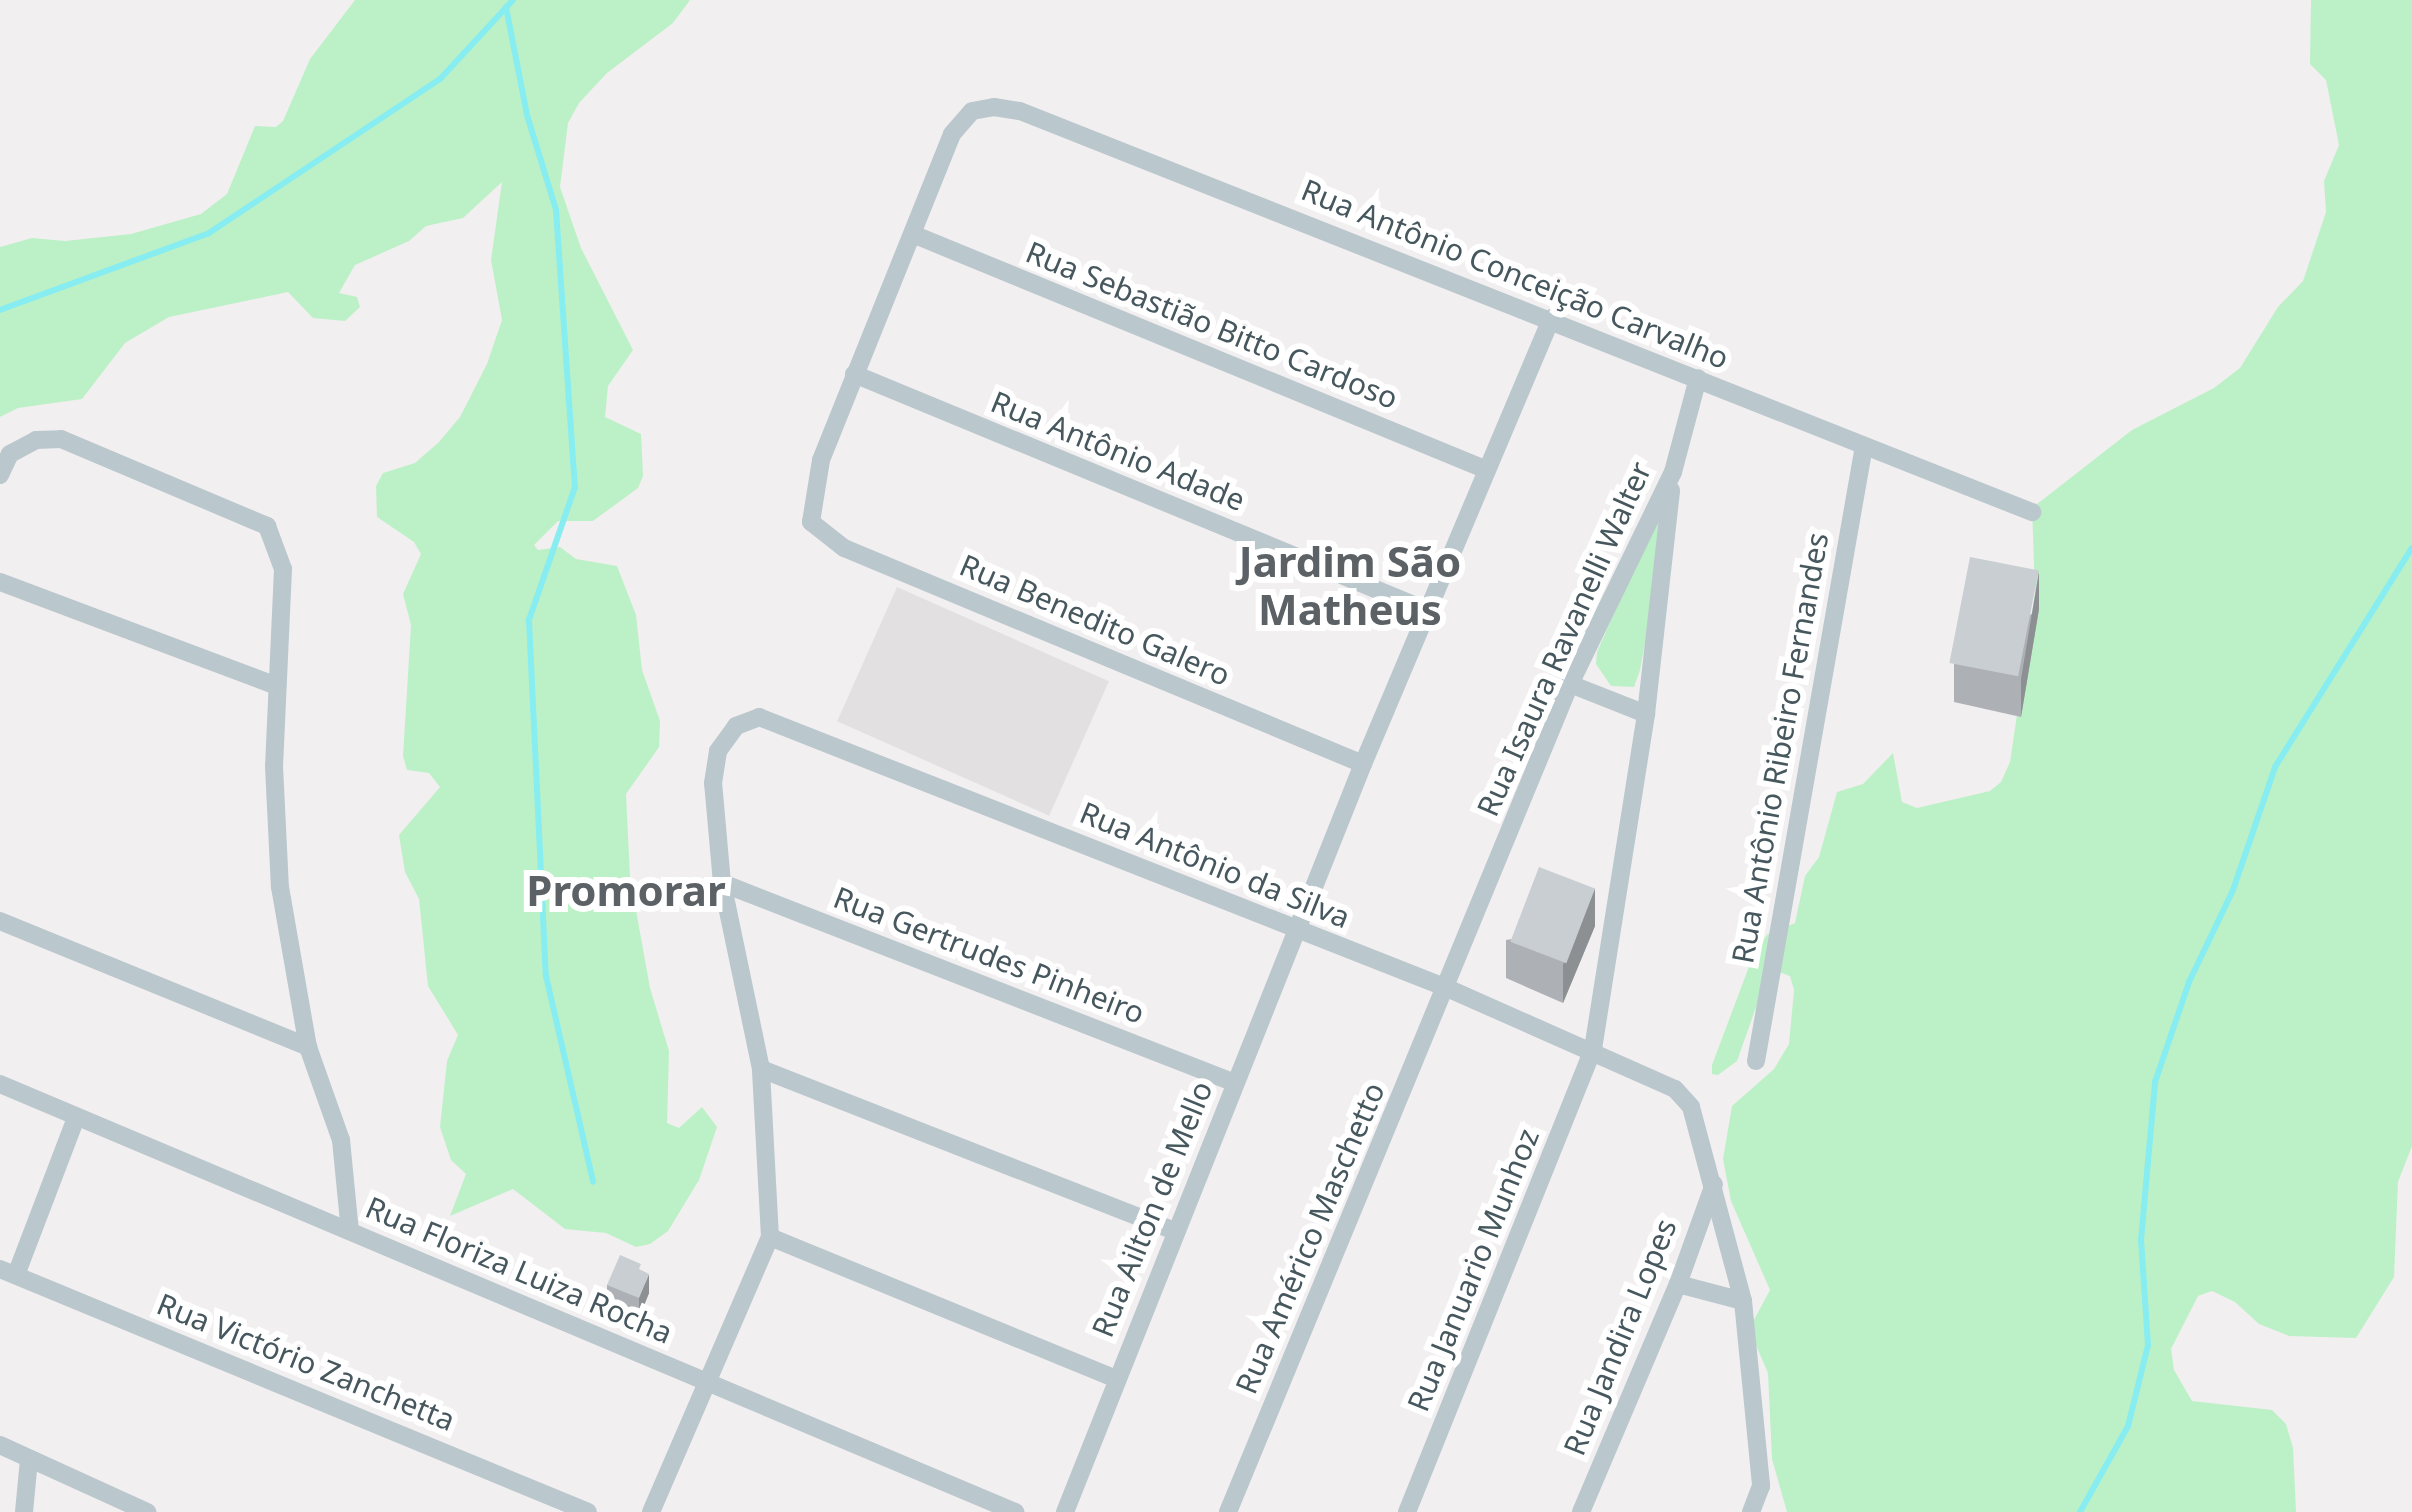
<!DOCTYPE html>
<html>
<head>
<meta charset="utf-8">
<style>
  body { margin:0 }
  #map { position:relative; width:2412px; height:1512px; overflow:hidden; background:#f2eff0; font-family:"Noto Sans",sans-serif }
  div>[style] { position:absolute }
  .education>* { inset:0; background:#e3e0e2; transform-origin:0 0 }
  .green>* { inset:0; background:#bcf1c7 }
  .stream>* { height:6px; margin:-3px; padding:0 3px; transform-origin:3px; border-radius:3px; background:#87edf1 }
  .minor>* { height:18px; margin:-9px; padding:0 9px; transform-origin:9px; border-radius:9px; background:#bac7cd }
  .wall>* { inset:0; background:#adb1b5 }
  .shaded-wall>* { inset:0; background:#8d9093 }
  .building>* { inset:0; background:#c9ced2; transform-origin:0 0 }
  span { translate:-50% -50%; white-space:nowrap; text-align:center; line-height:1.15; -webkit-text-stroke:12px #fff; paint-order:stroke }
  .street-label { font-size:30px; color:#46575e }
  .district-label { font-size:42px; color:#5b6165; font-weight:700 }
</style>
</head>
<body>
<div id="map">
  <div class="education">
    <div style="left:897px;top:587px;width:232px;height:147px;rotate:24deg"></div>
  </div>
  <div class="green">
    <div style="clip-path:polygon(355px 0,690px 0,673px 23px,607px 73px,579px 103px,568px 123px,560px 187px,581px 248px,633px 350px,608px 386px,605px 417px,641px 434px,643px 476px,638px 488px,593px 521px,558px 521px,534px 545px,538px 550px,560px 547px,576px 559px,617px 566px,636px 615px,642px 670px,660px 721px,659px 747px,626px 794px,630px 877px,650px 988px,669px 1051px,667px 1123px,679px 1128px,702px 1107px,717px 1127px,699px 1180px,668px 1231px,650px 1244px,636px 1247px,606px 1233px,565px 1229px,513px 1189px,450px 1216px,466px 1174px,451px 1160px,440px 1127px,447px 1061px,458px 1035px,428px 986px,419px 899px,405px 872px,399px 835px,440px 787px,429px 773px,407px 770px,403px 756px,411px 625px,403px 594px,421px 554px,414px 542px,377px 517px,376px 486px,383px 473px,415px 463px,439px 442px,460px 417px,487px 364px,502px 320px,491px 260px,502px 182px,463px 218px,426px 226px,409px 241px,355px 265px,339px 293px,357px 297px,360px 307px,345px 321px,313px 318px,288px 292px,169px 317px,125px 343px,82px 399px,18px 408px,0 417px,0 247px,32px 238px,65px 241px,131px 234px,201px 214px,227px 194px,255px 126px,276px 127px,283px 121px,310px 59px)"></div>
    <div style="clip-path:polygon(2311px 0,2412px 0,2412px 1146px,2398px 1182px,2394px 1277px,2356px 1338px,2289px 1336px,2259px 1324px,2235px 1302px,2212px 1291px,2198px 1296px,2171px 1349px,2174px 1370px,2192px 1401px,2272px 1410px,2286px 1424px,2293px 1448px,2296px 1512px,1787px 1512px,1772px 1459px,1768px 1373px,1749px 1329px,1770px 1290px,1731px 1201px,1723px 1159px,1732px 1106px,1774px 1069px,1789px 1044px,1794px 990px,1790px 976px,1779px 972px,1767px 976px,1737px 1061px,1718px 1075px,1712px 1074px,1712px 1065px,1756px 948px,1768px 934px,1795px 923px,1805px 876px,1819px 857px,1837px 792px,1863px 784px,1893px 753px,1902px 802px,1917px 808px,1990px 791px,2001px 782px,2010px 762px,2035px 593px,2032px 508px,2132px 430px,2214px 388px,2240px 368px,2278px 307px,2303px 281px,2326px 212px,2324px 181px,2339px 145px,2326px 80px,2310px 64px)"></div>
    <div style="clip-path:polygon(1656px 517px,1666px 531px,1640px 670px,1634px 687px,1611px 686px,1596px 664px,1597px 652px)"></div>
  </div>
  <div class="stream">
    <div style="left:506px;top:7px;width:110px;rotate:79deg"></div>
    <div style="left:527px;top:115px;width:99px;rotate:73deg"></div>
    <div style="left:556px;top:210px;width:278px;rotate:86.1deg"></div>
    <div style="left:575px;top:487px;width:141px;rotate:109.1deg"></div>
    <div style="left:529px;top:620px;width:356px;rotate:87.3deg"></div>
    <div style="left:546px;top:976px;width:211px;rotate:77.1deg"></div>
    <div style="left:0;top:310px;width:223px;rotate:-20.2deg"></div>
    <div style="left:209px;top:233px;width:279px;rotate:-33.7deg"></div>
    <div style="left:441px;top:78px;width:106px;rotate:-47.3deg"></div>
    <div style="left:2080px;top:1512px;width:98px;rotate:-60.8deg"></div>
    <div style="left:2128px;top:1426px;width:83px;rotate:-76.1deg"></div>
    <div style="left:2148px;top:1345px;width:105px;rotate:-93.8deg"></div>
    <div style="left:2141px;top:1240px;width:159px;rotate:-84.9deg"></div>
    <div style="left:2155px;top:1082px;width:106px;rotate:-71.2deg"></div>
    <div style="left:2189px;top:982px;width:102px;rotate:-64.4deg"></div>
    <div style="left:2233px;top:890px;width:130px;rotate:-71.1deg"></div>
    <div style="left:2275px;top:767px;width:258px;rotate:-58deg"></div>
  </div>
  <div class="minor">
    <div style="left:915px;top:235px;width:618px;rotate:22.33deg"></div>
    <div style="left:854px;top:374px;width:619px;rotate:22.42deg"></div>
    <div style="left:0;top:475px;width:23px;rotate:-65deg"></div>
    <div style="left:10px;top:454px;width:30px;rotate:-28deg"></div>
    <div style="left:36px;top:440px;width:25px;rotate:-2deg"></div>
    <div style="left:61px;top:439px;width:224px;rotate:22.9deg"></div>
    <div style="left:267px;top:526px;width:46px;rotate:69.6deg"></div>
    <div style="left:283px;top:569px;width:197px;rotate:92.6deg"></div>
    <div style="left:274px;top:766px;width:121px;rotate:87.2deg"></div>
    <div style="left:280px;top:887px;width:162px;rotate:80.1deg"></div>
    <div style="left:308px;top:1047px;width:99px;rotate:70.5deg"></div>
    <div style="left:341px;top:1140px;width:91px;rotate:84.4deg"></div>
    <div style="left:0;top:582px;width:296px;rotate:20.6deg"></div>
    <div style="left:1570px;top:684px;width:82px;rotate:21.5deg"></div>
    <div style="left:1363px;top:764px;width:562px;rotate:-157.4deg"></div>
    <div style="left:844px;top:548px;width:42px;rotate:-141.8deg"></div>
    <div style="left:811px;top:522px;width:63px;rotate:-80.8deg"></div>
    <div style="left:821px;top:460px;width:351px;rotate:-68.1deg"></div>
    <div style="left:952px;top:134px;width:30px;rotate:-49deg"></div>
    <div style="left:972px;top:111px;width:22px;rotate:-10deg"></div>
    <div style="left:994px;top:107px;width:26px;rotate:9deg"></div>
    <div style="left:1020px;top:111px;width:1089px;rotate:21.62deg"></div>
    <div style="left:722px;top:883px;width:551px;rotate:21.3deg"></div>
    <div style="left:0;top:921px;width:333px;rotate:22.2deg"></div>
    <div style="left:1756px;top:1061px;width:624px;rotate:-80.04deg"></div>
    <div style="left:761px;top:1069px;width:446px;rotate:21.4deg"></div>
    <div style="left:0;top:1084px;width:1102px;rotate:22.86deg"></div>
    <div style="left:770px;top:1237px;width:375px;rotate:22.3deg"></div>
    <div style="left:0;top:1269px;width:636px;rotate:22.45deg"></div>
    <div style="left:16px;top:1275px;width:168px;rotate:-69.1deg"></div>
    <div style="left:1678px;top:1284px;width:67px;rotate:14.7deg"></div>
    <div style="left:0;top:1445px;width:162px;rotate:24.5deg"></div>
    <div style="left:24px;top:1512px;width:53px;rotate:-84.6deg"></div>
    <div style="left:651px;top:1512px;width:300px;rotate:-66.6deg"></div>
    <div style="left:770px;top:1237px;width:168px;rotate:-93.1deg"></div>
    <div style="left:761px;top:1069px;width:190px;rotate:-101.8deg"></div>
    <div style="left:722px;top:883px;width:100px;rotate:-95.1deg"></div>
    <div style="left:713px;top:783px;width:32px;rotate:-81deg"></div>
    <div style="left:718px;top:751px;width:31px;rotate:-54deg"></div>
    <div style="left:736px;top:726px;width:25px;rotate:-21deg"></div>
    <div style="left:759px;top:717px;width:739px;rotate:21.5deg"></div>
    <div style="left:1447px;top:988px;width:249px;rotate:23.9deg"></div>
    <div style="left:1675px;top:1089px;width:24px;rotate:48deg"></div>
    <div style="left:1691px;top:1107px;width:201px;rotate:75deg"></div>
    <div style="left:1743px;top:1301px;width:186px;rotate:84.4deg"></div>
    <div style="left:1761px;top:1486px;width:28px;rotate:111deg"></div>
    <div style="left:1065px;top:1512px;width:805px;rotate:-68.28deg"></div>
    <div style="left:1363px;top:764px;width:484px;rotate:-67.1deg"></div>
    <div style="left:1228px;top:1512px;width:896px;rotate:-67.56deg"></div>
    <div style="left:1570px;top:684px;width:236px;rotate:-64.1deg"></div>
    <div style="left:1673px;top:472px;width:97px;rotate:-75.1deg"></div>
    <div style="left:1407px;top:1512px;width:499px;rotate:-68.1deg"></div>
    <div style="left:1593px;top:1049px;width:339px;rotate:-81deg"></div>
    <div style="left:1646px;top:714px;width:225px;rotate:-83.6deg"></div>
    <div style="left:1581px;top:1512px;width:248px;rotate:-67deg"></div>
    <div style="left:1678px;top:1284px;width:106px;rotate:-70.2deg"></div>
  </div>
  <div class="wall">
    <div style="clip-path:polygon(2039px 609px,2021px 717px,1954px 702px,1954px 664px)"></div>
    <div style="clip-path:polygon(1595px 926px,1563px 1003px,1506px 978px,1506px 940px)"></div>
    <div style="clip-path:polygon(641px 1270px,649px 1293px,639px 1318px,607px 1305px,607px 1285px)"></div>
  </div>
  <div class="shaded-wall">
    <div style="clip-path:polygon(2039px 571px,2039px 609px,2021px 717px,2021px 679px)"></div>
    <div style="clip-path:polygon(1595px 888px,1595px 926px,1563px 1003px,1563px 965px)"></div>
    <div style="clip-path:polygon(649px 1274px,649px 1293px,639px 1318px,639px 1298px)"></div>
  </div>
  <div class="building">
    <div style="left:1970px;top:557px;width:70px;height:108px;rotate:11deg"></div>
    <div style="left:1539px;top:867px;width:60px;height:80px;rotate:21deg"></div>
    <div style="clip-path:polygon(620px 1255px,641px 1264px,639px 1269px,649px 1274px,639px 1298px,607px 1285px)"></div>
  </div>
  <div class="street-label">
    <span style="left:1515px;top:274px;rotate:22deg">Rua Antônio Conceição Carvalho</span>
    <span style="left:1212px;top:325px;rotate:22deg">Rua Sebastião Bitto Cardoso</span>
    <span style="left:1118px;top:451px;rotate:22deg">Rua Antônio Adade</span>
    <span style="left:1095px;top:620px;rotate:23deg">Rua Benedito Galero</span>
    <span style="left:1564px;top:639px;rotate:-66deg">Rua Isaura Ravanelli Walter</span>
    <span style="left:1780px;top:748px;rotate:-80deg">Rua Antônio Ribeiro Fernandes</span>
    <span style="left:1215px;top:865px;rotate:22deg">Rua Antônio da Silva</span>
    <span style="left:989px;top:955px;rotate:21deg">Rua Gertrudes Pinheiro</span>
    <span style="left:1152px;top:1209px;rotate:-68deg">Rua Ailton de Mello</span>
    <span style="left:1310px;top:1238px;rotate:-67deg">Rua Américo Maschetto</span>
    <span style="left:519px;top:1270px;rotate:23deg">Rua Floriza Luiza Rocha</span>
    <span style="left:1473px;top:1270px;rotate:-68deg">Rua Januario Munhoz</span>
    <span style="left:1620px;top:1337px;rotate:-68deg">Rua Jandira Lopes</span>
    <span style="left:306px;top:1362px;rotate:22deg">Rua Victório Zanchetta</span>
  </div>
  <div class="district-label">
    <span style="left:1350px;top:585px">Jardim São<br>Matheus</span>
    <span style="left:626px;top:890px">Promorar</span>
  </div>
</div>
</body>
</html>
